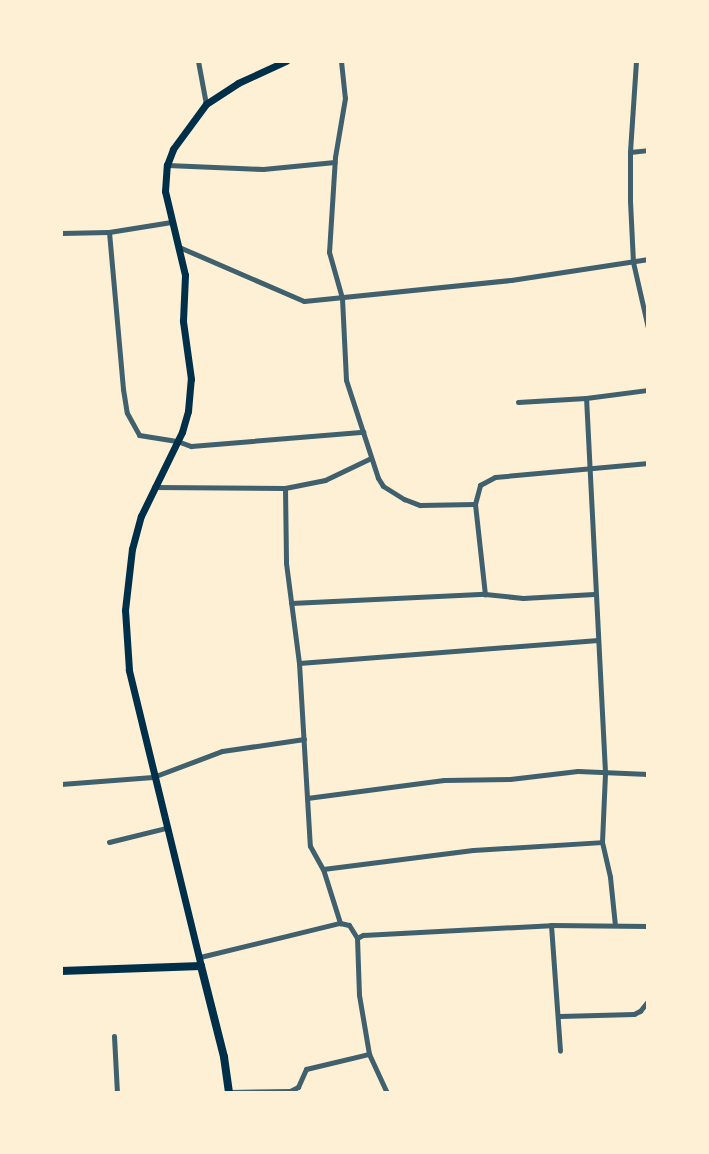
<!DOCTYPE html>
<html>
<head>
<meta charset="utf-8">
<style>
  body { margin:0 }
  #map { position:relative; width:709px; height:1154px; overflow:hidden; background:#fdf0d5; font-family:"Fira Sans",sans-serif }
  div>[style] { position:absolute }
  .minor>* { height:5px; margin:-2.5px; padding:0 2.5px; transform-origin:2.5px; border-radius:2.5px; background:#3f606c }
  .secondary>* { height:7px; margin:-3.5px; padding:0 3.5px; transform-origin:3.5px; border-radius:3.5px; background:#003049 }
  .primary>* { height:8px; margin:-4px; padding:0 4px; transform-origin:4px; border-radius:4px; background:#003049 }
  span { translate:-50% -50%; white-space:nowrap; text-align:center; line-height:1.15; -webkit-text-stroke:7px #fdf0d5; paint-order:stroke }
  .frame { position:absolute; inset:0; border:63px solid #fdf0d5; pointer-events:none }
</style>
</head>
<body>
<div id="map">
  <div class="minor">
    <div style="left:198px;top:61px;width:44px;rotate:79.5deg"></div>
    <div style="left:341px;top:61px;width:37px;rotate:84deg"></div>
    <div style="left:345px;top:98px;width:60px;rotate:99.6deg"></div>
    <div style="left:335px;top:157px;width:95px;rotate:93.6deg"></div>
    <div style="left:329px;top:252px;width:48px;rotate:74.2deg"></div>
    <div style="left:342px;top:298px;width:82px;rotate:87.2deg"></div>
    <div style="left:346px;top:380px;width:103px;rotate:71.9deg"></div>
    <div style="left:378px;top:478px;width:9px;rotate:58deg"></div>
    <div style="left:383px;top:486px;width:25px;rotate:32deg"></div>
    <div style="left:404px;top:499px;width:17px;rotate:21deg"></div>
    <div style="left:420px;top:505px;width:55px;rotate:-1deg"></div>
    <div style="left:475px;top:504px;width:20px;rotate:-75deg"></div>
    <div style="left:480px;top:485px;width:17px;rotate:-28deg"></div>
    <div style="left:495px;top:477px;width:154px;rotate:-5.2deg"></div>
    <div style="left:636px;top:61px;width:91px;rotate:93.8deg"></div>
    <div style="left:630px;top:152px;width:49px;rotate:90deg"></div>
    <div style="left:630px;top:201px;width:61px;rotate:87.2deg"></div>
    <div style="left:633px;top:262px;width:68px;rotate:77.2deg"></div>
    <div style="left:630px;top:152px;width:18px;rotate:-6deg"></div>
    <div style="left:167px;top:165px;width:96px;rotate:2.4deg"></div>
    <div style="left:263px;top:169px;width:72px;rotate:-5.6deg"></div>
    <div style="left:109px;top:232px;width:158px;rotate:84.9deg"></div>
    <div style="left:123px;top:389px;width:24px;rotate:81deg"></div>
    <div style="left:127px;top:413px;width:25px;rotate:61deg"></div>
    <div style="left:139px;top:435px;width:38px;rotate:9deg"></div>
    <div style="left:177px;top:441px;width:15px;rotate:20deg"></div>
    <div style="left:191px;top:446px;width:173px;rotate:-4.7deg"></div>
    <div style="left:61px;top:233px;width:48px;rotate:-1.2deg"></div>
    <div style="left:109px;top:232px;width:63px;rotate:-9.2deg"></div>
    <div style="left:179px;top:247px;width:136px;rotate:23.4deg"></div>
    <div style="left:304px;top:301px;width:208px;rotate:-5.8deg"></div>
    <div style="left:511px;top:280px;width:139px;rotate:-8.7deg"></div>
    <div style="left:518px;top:402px;width:68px;rotate:-3.4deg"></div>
    <div style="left:154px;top:487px;width:131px;rotate:0.4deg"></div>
    <div style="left:285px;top:488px;width:75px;rotate:89.2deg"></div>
    <div style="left:286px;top:563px;width:101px;rotate:82.6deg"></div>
    <div style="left:299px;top:663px;width:183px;rotate:86.6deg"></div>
    <div style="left:310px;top:846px;width:26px;rotate:61deg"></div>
    <div style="left:323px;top:869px;width:57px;rotate:72.5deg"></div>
    <div style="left:285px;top:488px;width:41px;rotate:-11.3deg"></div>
    <div style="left:325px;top:480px;width:51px;rotate:-25.6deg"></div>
    <div style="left:475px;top:504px;width:91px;rotate:83.7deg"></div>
    <div style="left:485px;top:594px;width:38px;rotate:6deg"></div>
    <div style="left:523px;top:598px;width:71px;rotate:-3.2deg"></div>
    <div style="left:291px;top:603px;width:194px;rotate:-2.7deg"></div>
    <div style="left:299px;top:663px;width:300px;rotate:-4.4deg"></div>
    <div style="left:61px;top:784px;width:92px;rotate:-4.4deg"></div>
    <div style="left:153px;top:777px;width:74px;rotate:-20.6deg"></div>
    <div style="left:222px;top:751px;width:83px;rotate:-8.3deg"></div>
    <div style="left:307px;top:798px;width:138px;rotate:-7.5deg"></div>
    <div style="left:444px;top:780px;width:66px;rotate:-0.9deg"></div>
    <div style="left:510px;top:779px;width:68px;rotate:-6.7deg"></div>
    <div style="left:578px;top:771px;width:70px;rotate:2.5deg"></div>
    <div style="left:109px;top:842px;width:59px;rotate:-13.8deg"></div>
    <div style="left:602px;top:842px;width:36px;rotate:77deg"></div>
    <div style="left:610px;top:877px;width:48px;rotate:84.1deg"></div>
    <div style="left:323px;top:869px;width:151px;rotate:-7.2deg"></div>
    <div style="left:473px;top:850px;width:129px;rotate:-3.5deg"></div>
    <div style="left:602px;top:842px;width:70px;rotate:-87.5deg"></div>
    <div style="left:605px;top:772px;width:374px;rotate:-92.9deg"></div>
    <div style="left:586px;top:398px;width:63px;rotate:-7.4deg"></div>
    <div style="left:340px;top:923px;width:9px;rotate:13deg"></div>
    <div style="left:349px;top:925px;width:15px;rotate:58deg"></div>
    <div style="left:551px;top:925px;width:126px;rotate:85.9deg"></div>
    <div style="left:200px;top:957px;width:144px;rotate:-13.7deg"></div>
    <div style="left:560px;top:1016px;width:74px;rotate:-1.5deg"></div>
    <div style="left:634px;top:1014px;width:7px;rotate:-27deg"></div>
    <div style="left:640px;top:1011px;width:13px;rotate:-51deg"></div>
    <div style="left:114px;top:1036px;width:57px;rotate:87deg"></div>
    <div style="left:369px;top:1054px;width:43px;rotate:65.2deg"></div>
    <div style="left:229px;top:1092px;width:61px;rotate:-0.9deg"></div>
    <div style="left:290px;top:1091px;width:9px;rotate:-27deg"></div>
    <div style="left:298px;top:1087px;width:20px;rotate:-66deg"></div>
    <div style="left:306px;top:1069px;width:65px;rotate:-13.4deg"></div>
    <div style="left:369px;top:1054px;width:60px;rotate:-99.6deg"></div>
    <div style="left:359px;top:995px;width:57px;rotate:-92deg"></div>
    <div style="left:357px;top:938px;width:7px;rotate:-27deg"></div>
    <div style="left:363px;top:935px;width:188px;rotate:-3deg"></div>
    <div style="left:551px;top:925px;width:97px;rotate:0.6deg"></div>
  </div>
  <div class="secondary">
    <div style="left:201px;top:966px;width:305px;rotate:-103.7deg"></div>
    <div style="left:129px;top:670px;width:60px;rotate:-93.8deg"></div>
    <div style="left:125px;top:610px;width:61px;rotate:-83.5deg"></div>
    <div style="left:132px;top:549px;width:34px;rotate:-75deg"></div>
    <div style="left:141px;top:516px;width:93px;rotate:-64deg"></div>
    <div style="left:182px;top:432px;width:22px;rotate:-74deg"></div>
    <div style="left:188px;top:411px;width:32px;rotate:-85deg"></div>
    <div style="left:191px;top:379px;width:59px;rotate:-97.9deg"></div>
    <div style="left:183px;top:321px;width:46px;rotate:-87.5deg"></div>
    <div style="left:185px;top:275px;width:86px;rotate:-103.4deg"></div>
    <div style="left:165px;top:191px;width:26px;rotate:-86deg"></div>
    <div style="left:167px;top:165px;width:17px;rotate:-69deg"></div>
    <div style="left:173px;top:149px;width:56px;rotate:-53.7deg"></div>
    <div style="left:206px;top:104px;width:38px;rotate:-33deg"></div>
    <div style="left:238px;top:83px;width:53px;rotate:-24.6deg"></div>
  </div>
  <div class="primary">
    <div style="left:61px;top:971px;width:140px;rotate:-2deg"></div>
    <div style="left:201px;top:966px;width:94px;rotate:75.8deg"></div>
    <div style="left:224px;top:1057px;width:36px;rotate:82deg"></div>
  </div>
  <div class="frame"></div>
</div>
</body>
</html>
